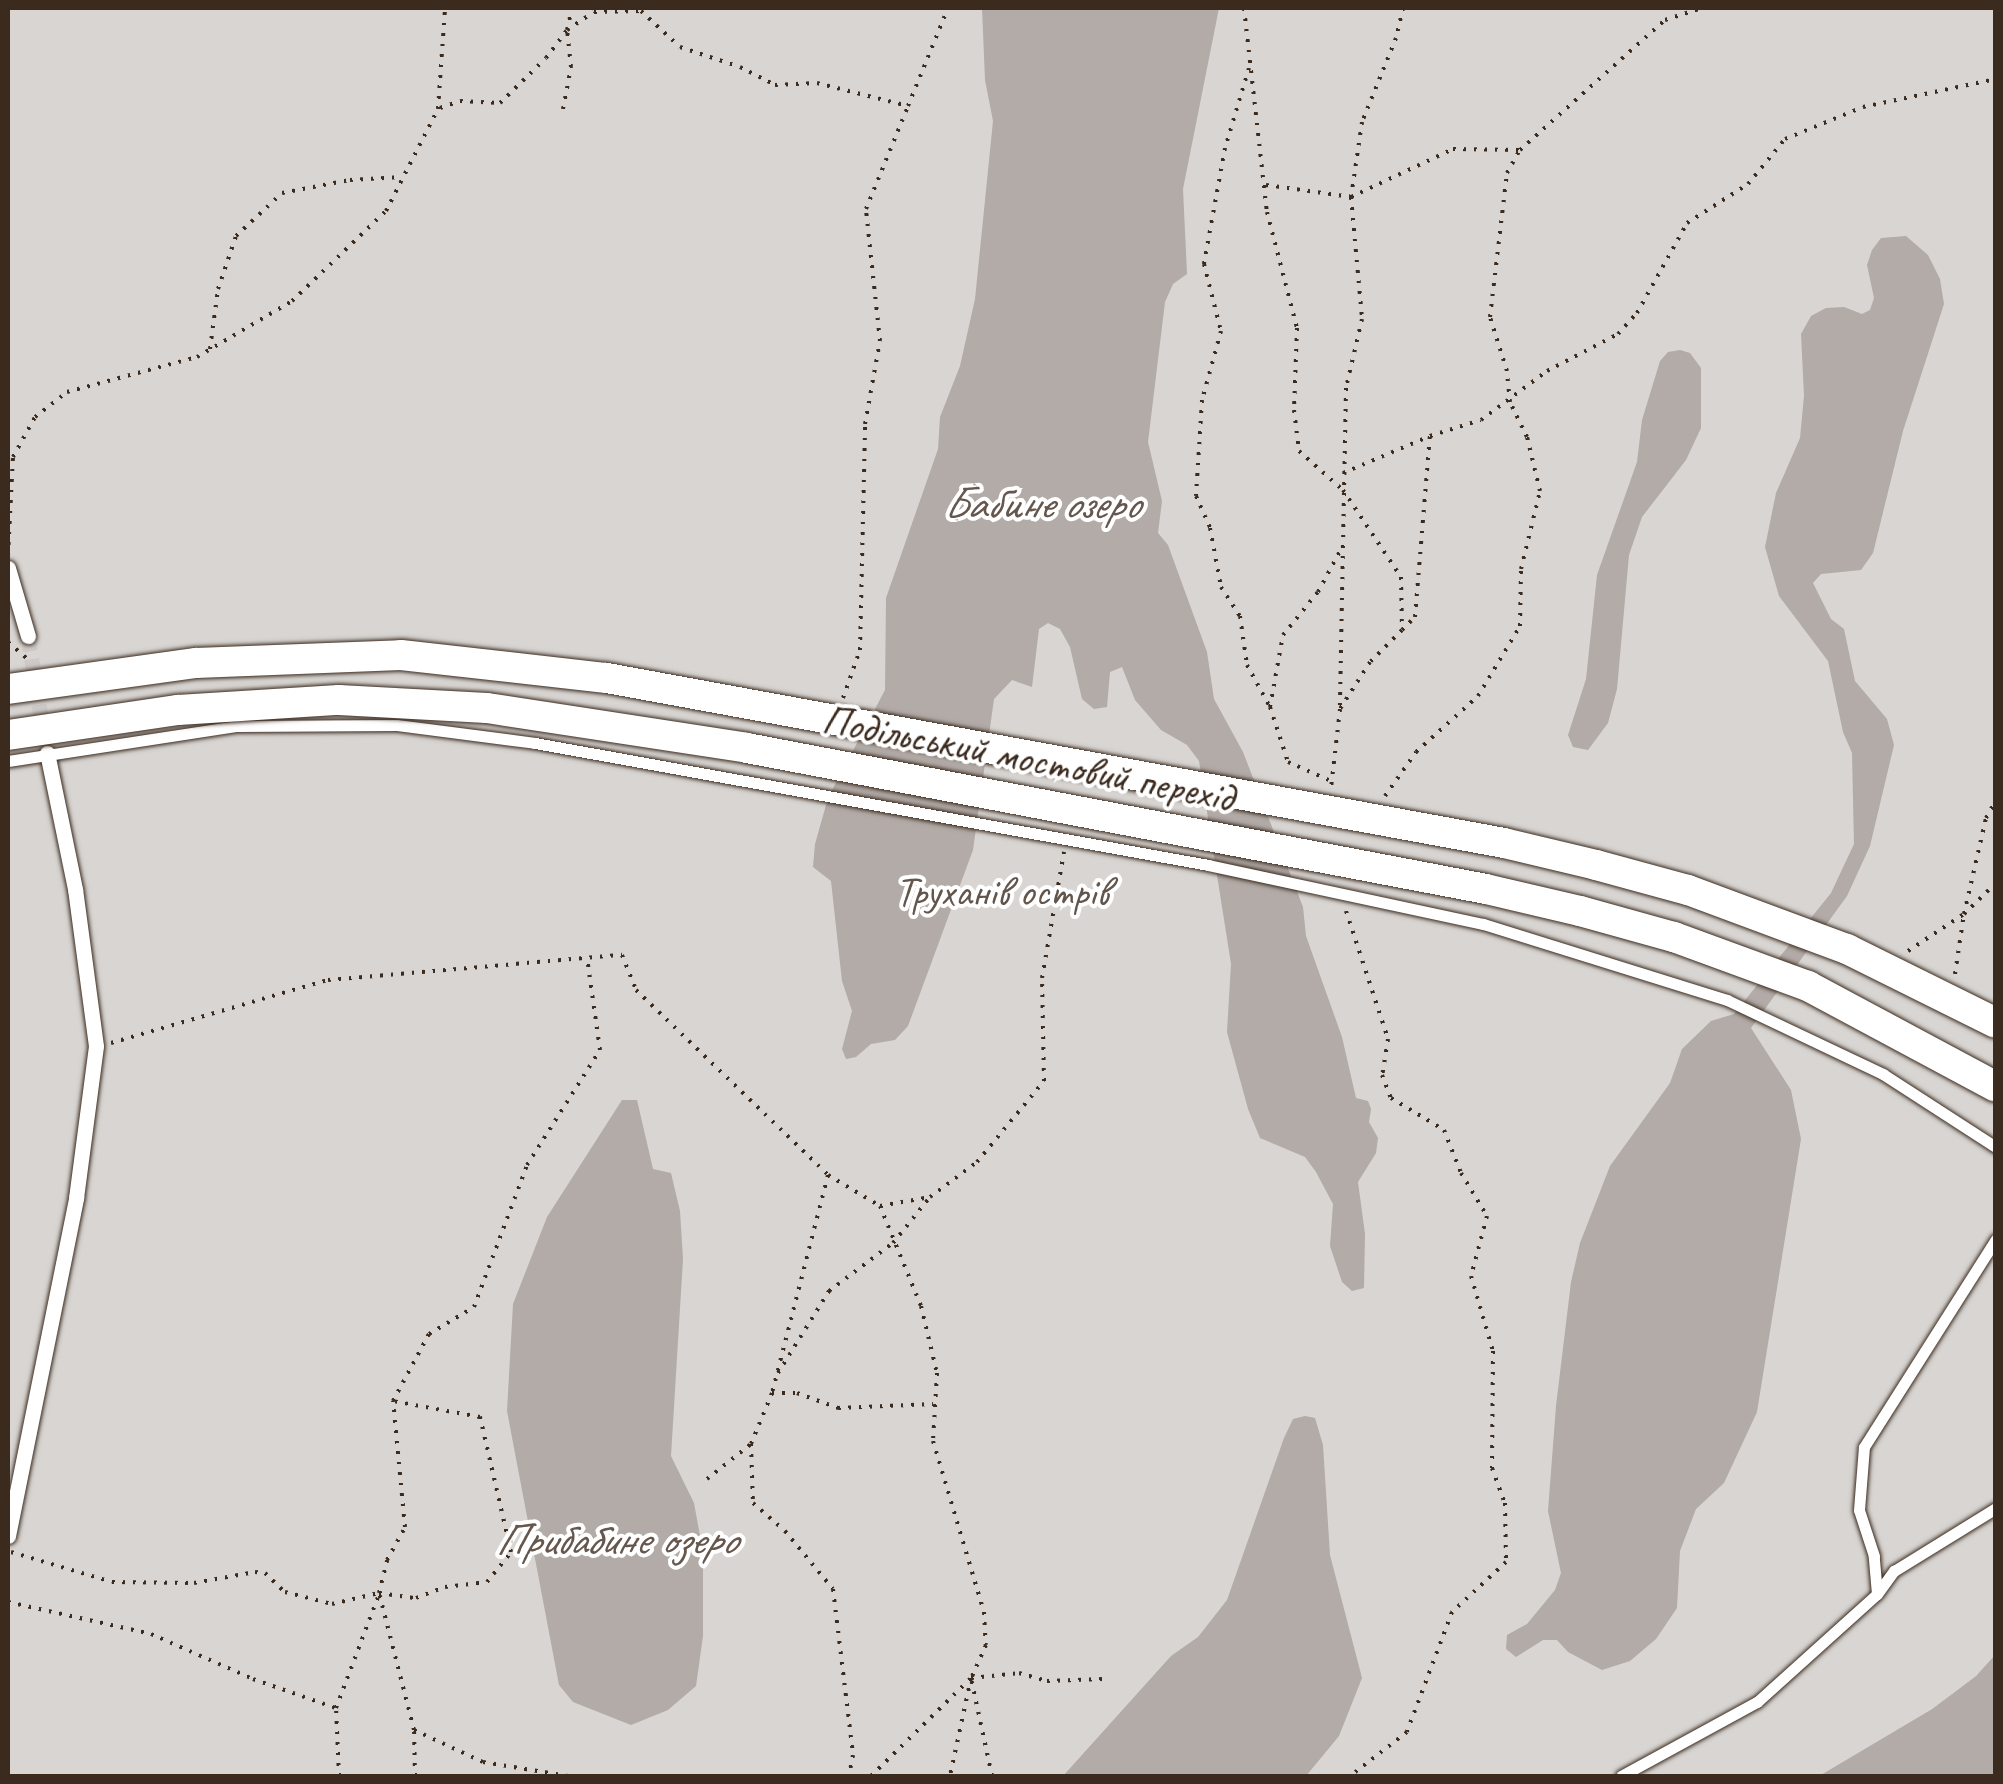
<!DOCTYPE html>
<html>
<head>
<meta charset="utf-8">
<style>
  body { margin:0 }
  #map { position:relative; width:2003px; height:1784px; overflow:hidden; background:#f3f2f2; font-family:Caveat,sans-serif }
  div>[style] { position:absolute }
  .green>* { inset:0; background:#d8d5d2 }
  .water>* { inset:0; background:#b2aba7 }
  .pedestrian-tunnel>* { height:15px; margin-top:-7.5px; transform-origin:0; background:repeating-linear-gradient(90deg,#cecac8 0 15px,transparent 0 23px) }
  .path>* { height:4px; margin-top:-2px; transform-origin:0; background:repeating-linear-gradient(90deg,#3b2a1e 0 2.5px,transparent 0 10.5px) }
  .roads { filter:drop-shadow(0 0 2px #3b2a1e) drop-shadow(0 0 2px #3b2a1e) }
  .service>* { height:11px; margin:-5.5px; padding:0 5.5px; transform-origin:5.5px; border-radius:5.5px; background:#fff }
  .pedestrian>* { height:15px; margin:-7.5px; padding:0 7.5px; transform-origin:7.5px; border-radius:7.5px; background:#fff }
  .bridges { filter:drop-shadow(0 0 2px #3b2a1e) drop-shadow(0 0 2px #3b2a1e) }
  .secondary-bridge>* { height:30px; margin:-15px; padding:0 15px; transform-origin:15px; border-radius:15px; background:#fff }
  span { translate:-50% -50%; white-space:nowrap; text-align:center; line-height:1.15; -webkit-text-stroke:8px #fff; paint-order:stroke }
  .street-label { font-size:42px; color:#3b2a1e }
  .park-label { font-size:42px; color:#62554b }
  .water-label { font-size:45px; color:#65574e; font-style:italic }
  .frame { position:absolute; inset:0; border:10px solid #3b2a1e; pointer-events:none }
</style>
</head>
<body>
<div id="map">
  <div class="green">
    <div style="clip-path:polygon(8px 8px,1995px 8px,1996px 1655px,1976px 1676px,1932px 1709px,1819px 1776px,8px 1776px)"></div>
  </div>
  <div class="water">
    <div style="clip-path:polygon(982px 8px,1219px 8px,1183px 189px,1187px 274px,1173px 284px,1165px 302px,1148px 442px,1162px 501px,1158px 533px,1168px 545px,1207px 652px,1214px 699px,1243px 752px,1303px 907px,1306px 936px,1342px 1037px,1356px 1098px,1368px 1101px,1371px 1109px,1369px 1122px,1378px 1138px,1376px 1153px,1358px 1182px,1365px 1234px,1364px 1288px,1352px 1291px,1342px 1282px,1330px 1246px,1333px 1204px,1316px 1172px,1305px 1157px,1260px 1138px,1248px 1109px,1227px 1032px,1231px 964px,1199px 761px,1187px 745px,1161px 730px,1135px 700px,1122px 667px,1110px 672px,1107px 707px,1094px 709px,1082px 699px,1070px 647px,1060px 629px,1048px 623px,1039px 629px,1032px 687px,1012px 680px,994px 699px,973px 850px,908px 1026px,895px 1040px,871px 1044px,856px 1057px,846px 1059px,842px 1049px,852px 1011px,842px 981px,831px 881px,813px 867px,815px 844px,828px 798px,885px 690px,886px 598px,938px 449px,940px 417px,960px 366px,975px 299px,993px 121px,985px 80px)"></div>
    <div style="clip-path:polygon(1906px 236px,1928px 255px,1940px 279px,1944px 304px,1903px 431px,1873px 553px,1861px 570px,1821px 574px,1813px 583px,1831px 619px,1844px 629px,1855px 681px,1887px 719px,1894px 745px,1870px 846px,1847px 896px,1751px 1028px,1791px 1090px,1801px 1139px,1757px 1412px,1724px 1483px,1696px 1509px,1680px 1551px,1677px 1608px,1656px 1639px,1630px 1661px,1602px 1670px,1568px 1652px,1557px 1640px,1543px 1640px,1516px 1657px,1506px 1649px,1507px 1635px,1527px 1624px,1555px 1590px,1561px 1573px,1548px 1511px,1556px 1406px,1571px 1282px,1580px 1243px,1610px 1166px,1670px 1083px,1682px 1049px,1711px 1021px,1734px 1014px,1831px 893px,1854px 844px,1852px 753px,1843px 732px,1828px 661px,1779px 596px,1765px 547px,1776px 493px,1800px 438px,1804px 396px,1801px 334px,1811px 316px,1826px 308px,1844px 307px,1862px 314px,1870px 310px,1874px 298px,1867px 265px,1872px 250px,1881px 238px)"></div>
    <div style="clip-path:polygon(1680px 350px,1690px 353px,1701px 368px,1701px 428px,1686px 460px,1642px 517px,1629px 555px,1617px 689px,1608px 723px,1588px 750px,1573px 747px,1568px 735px,1586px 679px,1597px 575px,1637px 462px,1642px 420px,1660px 361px,1668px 352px)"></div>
    <div style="clip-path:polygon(622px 1100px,637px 1100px,653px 1169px,671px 1173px,680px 1211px,683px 1259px,671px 1456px,694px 1503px,703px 1552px,703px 1636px,696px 1686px,668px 1710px,631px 1725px,573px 1702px,559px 1685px,507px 1411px,513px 1304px,547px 1217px)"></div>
    <div style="clip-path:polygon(1305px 1416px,1315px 1418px,1323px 1445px,1330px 1555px,1362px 1678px,1339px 1736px,1306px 1776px,1063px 1776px,1171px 1656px,1198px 1637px,1227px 1600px,1284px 1438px,1293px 1419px)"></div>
    <div style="clip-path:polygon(1995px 1655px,1995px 1776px,1819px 1776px,1932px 1709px,1976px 1676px)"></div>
  </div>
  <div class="pedestrian-tunnel">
    <div style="left:28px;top:636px;width:100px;rotate:80.8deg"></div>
  </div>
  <div class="path">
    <div style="left:1244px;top:8px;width:205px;rotate:83.6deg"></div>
    <div style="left:1267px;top:212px;width:120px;rotate:75.5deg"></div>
    <div style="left:1297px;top:328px;width:82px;rotate:92.1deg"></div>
    <div style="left:1294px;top:410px;width:41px;rotate:83deg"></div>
    <div style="left:1299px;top:451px;width:59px;rotate:41.6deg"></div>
    <div style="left:1343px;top:490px;width:105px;rotate:56.3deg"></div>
    <div style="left:1401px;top:577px;width:53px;rotate:88.9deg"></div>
    <div style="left:1402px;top:630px;width:45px;rotate:135deg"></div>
    <div style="left:1370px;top:662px;width:56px;rotate:122.6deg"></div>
    <div style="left:1340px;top:709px;width:80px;rotate:96.5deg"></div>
    <div style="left:1403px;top:8px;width:31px;rotate:103deg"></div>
    <div style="left:1396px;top:38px;width:91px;rotate:112deg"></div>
    <div style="left:1362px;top:122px;width:76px;rotate:98.3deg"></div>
    <div style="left:1351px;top:197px;width:113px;rotate:-25.2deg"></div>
    <div style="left:1453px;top:149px;width:67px;rotate:0.9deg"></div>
    <div style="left:1520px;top:150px;width:195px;rotate:-41.9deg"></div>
    <div style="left:1665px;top:20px;width:38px;rotate:-18deg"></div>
    <div style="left:1249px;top:68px;width:84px;rotate:106.7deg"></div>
    <div style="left:1225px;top:148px;width:118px;rotate:100.3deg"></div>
    <div style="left:1204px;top:264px;width:69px;rotate:75.8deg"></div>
    <div style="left:1221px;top:331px;width:72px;rotate:105.4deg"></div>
    <div style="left:1202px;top:400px;width:96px;rotate:93.6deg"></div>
    <div style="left:1196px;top:496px;width:35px;rotate:66deg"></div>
    <div style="left:1210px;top:528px;width:60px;rotate:79.4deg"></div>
    <div style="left:1221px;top:587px;width:35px;rotate:57deg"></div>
    <div style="left:1240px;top:616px;width:49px;rotate:81.9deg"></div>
    <div style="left:1247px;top:665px;width:48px;rotate:61.3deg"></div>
    <div style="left:1270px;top:707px;width:58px;rotate:71.9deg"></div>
    <div style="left:1288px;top:762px;width:47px;rotate:23.8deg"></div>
    <div style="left:440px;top:108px;width:21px;rotate:-19deg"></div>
    <div style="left:460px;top:101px;width:40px;rotate:2.9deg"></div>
    <div style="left:500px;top:103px;width:64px;rotate:-44.4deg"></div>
    <div style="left:546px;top:58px;width:35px;rotate:-53deg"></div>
    <div style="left:567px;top:30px;width:32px;rotate:-34deg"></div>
    <div style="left:594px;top:12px;width:47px;rotate:-1.2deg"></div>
    <div style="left:641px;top:11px;width:53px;rotate:42.7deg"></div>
    <div style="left:680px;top:47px;width:63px;rotate:18.4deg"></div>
    <div style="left:740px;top:67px;width:39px;rotate:27deg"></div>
    <div style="left:775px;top:85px;width:42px;rotate:-2.7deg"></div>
    <div style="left:817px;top:83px;width:94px;rotate:14.2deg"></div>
    <div style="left:908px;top:106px;width:106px;rotate:-67.8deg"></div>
    <div style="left:563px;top:109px;width:43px;rotate:-79.2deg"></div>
    <div style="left:571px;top:67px;width:37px;rotate:-96deg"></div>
    <div style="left:567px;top:30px;width:23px;rotate:-77deg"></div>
    <div style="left:1266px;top:185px;width:86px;rotate:8deg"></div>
    <div style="left:1351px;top:197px;width:122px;rotate:84.8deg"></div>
    <div style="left:1362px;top:319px;width:71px;rotate:103.1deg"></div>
    <div style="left:1346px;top:388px;width:321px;rotate:91.1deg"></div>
    <div style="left:210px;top:349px;width:61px;rotate:-82.4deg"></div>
    <div style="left:218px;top:289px;width:56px;rotate:-71.2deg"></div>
    <div style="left:236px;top:236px;width:63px;rotate:-43.1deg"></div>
    <div style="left:282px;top:193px;width:69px;rotate:-10.8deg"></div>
    <div style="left:350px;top:180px;width:52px;rotate:-3.3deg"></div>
    <div style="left:1343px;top:473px;width:95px;rotate:-23deg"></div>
    <div style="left:1430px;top:436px;width:53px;rotate:-17.4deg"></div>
    <div style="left:1481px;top:420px;width:82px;rotate:-36.6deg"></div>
    <div style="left:1547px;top:371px;width:80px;rotate:-27.5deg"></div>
    <div style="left:1618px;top:334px;width:28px;rotate:-48deg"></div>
    <div style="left:1637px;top:313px;width:103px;rotate:-60.9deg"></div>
    <div style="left:1687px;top:223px;width:72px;rotate:-32.6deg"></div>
    <div style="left:1748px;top:184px;width:58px;rotate:-50.6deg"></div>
    <div style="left:1785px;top:139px;width:84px;rotate:-22.3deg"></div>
    <div style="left:1863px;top:107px;width:136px;rotate:-11.9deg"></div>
    <div style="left:8px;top:555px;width:98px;rotate:-87.1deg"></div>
    <div style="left:13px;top:457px;width:46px;rotate:-61.2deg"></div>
    <div style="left:35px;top:417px;width:41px;rotate:-38deg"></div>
    <div style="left:67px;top:392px;width:135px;rotate:-15.1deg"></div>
    <div style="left:197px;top:357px;width:110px;rotate:-30.5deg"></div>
    <div style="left:292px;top:301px;width:130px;rotate:-43.8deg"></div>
    <div style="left:386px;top:211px;width:114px;rotate:-63deg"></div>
    <div style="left:438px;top:109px;width:101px;rotate:-86deg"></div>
    <div style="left:1402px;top:630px;width:18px;rotate:-45deg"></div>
    <div style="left:1415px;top:617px;width:182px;rotate:-85.3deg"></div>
    <div style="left:8px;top:642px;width:30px;rotate:41deg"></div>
    <div style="left:843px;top:698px;width:51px;rotate:-70.5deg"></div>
    <div style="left:860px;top:650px;width:226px;rotate:-88.7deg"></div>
    <div style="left:865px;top:424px;width:84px;rotate:-79.8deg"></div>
    <div style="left:880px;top:341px;width:133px;rotate:-96.1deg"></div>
    <div style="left:866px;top:209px;width:111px;rotate:-67.8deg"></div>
    <div style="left:1270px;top:707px;width:73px;rotate:-79.8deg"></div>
    <div style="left:1283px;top:635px;width:55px;rotate:-50.9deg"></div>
    <div style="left:1318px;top:592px;width:47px;rotate:-61.8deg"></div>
    <div style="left:1996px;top:740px;width:4px;rotate:90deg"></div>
    <div style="left:1385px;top:796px;width:54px;rotate:-54.8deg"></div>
    <div style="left:1416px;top:752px;width:84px;rotate:-42.1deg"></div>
    <div style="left:1478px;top:696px;width:82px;rotate:-59deg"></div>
    <div style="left:1520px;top:626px;width:57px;rotate:-89deg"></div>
    <div style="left:1521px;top:569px;width:80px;rotate:-76.3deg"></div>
    <div style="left:1540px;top:491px;width:56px;rotate:-103.5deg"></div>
    <div style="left:1527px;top:437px;width:39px;rotate:-116deg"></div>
    <div style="left:1510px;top:402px;width:31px;rotate:-96deg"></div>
    <div style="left:1507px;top:371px;width:57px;rotate:-107.5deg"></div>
    <div style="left:1490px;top:317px;width:145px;rotate:-83.3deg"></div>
    <div style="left:1507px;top:173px;width:26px;rotate:-61deg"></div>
    <div style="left:1346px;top:911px;width:135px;rotate:71.8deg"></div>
    <div style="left:1388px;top:1039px;width:36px;rotate:99deg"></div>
    <div style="left:1382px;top:1075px;width:25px;rotate:69deg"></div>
    <div style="left:1391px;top:1098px;width:62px;rotate:31.1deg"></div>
    <div style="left:1444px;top:1130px;width:46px;rotate:68.4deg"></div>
    <div style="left:1461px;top:1173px;width:50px;rotate:58.8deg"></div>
    <div style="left:1487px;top:1216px;width:62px;rotate:104.9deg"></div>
    <div style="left:1471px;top:1276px;width:78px;rotate:73.7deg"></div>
    <div style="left:1493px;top:1351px;width:117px;rotate:90.5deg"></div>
    <div style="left:1492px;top:1468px;width:37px;rotate:70deg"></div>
    <div style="left:1505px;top:1503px;width:59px;rotate:89deg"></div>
    <div style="left:1506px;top:1562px;width:74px;rotate:137.2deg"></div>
    <div style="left:1452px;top:1612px;width:128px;rotate:110.6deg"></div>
    <div style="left:1407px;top:1732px;width:72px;rotate:142.3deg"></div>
    <div style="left:1908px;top:951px;width:67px;rotate:-33.5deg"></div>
    <div style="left:1964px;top:914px;width:98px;rotate:-77.1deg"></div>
    <div style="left:1986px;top:818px;width:21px;rotate:-61deg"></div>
    <div style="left:1955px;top:974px;width:61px;rotate:-81.5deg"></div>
    <div style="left:1964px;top:914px;width:45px;rotate:-44.1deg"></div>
    <div style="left:111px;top:1043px;width:226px;rotate:-16.2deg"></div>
    <div style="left:328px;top:980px;width:295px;rotate:-4.9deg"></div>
    <div style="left:622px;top:955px;width:38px;rotate:68deg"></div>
    <div style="left:636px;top:990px;width:267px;rotate:43.9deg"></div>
    <div style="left:828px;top:1175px;width:61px;rotate:30.8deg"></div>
    <div style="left:880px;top:1206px;width:108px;rotate:67.7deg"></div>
    <div style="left:921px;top:1306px;width:69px;rotate:76.6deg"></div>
    <div style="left:937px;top:1373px;width:68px;rotate:93.4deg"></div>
    <div style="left:933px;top:1441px;width:178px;rotate:73.4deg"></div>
    <div style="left:984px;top:1612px;width:33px;rotate:87deg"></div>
    <div style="left:986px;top:1645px;width:36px;rotate:114deg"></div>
    <div style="left:971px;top:1678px;width:100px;rotate:102.1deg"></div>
    <div style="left:828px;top:1175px;width:225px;rotate:104.4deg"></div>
    <div style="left:772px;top:1393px;width:55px;rotate:112.4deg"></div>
    <div style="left:751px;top:1444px;width:59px;rotate:88.1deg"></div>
    <div style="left:753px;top:1503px;width:43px;rotate:41.2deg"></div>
    <div style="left:785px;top:1531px;width:75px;rotate:50.4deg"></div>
    <div style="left:833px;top:1589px;width:167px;rotate:83.1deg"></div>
    <div style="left:853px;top:1755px;width:21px;rotate:101deg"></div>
    <div style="left:880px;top:1206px;width:51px;rotate:-10.2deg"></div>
    <div style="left:930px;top:1197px;width:59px;rotate:-36.7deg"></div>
    <div style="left:977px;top:1162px;width:105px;rotate:-50.4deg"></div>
    <div style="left:1044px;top:1081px;width:103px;rotate:-91.1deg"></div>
    <div style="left:1042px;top:978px;width:128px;rotate:-80.1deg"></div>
    <div style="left:778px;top:1373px;width:97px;rotate:-58.1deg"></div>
    <div style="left:829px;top:1291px;width:80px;rotate:-36.9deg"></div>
    <div style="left:893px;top:1243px;width:59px;rotate:-51.2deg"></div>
    <div style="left:772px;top:1393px;width:25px"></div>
    <div style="left:797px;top:1393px;width:44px;rotate:20.1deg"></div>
    <div style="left:838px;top:1408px;width:95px;rotate:-2.4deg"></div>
    <div style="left:707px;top:1479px;width:56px;rotate:-38.5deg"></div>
    <div style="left:11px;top:1552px;width:105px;rotate:16.5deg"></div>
    <div style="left:112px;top:1582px;width:82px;rotate:0.7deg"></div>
    <div style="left:194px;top:1583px;width:62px;rotate:-10.2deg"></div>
    <div style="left:255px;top:1572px;width:10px;rotate:6deg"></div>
    <div style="left:265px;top:1573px;width:28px;rotate:44deg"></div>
    <div style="left:285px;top:1592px;width:49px;rotate:14.3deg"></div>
    <div style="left:332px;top:1604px;width:48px;rotate:-13.2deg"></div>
    <div style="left:379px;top:1593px;width:37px;rotate:8deg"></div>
    <div style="left:416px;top:1598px;width:31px;rotate:-21deg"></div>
    <div style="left:445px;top:1587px;width:42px;rotate:-6.8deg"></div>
    <div style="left:487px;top:1582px;width:38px;rotate:-51deg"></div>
    <div style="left:511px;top:1552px;width:139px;rotate:-102.9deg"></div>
    <div style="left:480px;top:1417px;width:88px;rotate:-169.6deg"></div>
    <div style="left:8px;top:1602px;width:147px;rotate:12.6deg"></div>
    <div style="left:151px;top:1634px;width:111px;rotate:23.8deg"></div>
    <div style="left:253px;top:1679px;width:88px;rotate:19.3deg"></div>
    <div style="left:414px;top:1730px;width:76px;rotate:24.9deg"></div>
    <div style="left:483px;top:1762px;width:86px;rotate:9.4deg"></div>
    <div style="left:339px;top:1776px;width:68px;rotate:-92.5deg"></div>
    <div style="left:336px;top:1708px;width:122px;rotate:-69.3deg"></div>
    <div style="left:415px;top:1776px;width:46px;rotate:-91.2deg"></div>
    <div style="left:414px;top:1730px;width:141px;rotate:-104.3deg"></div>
    <div style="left:379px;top:1593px;width:34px;rotate:-76deg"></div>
    <div style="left:387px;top:1560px;width:38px;rotate:-61deg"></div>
    <div style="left:405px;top:1527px;width:127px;rotate:-95.4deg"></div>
    <div style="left:393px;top:1401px;width:76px;rotate:-61.8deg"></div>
    <div style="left:429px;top:1334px;width:52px;rotate:-31deg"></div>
    <div style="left:474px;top:1307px;width:152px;rotate:-69.5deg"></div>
    <div style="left:527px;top:1165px;width:136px;rotate:-57.6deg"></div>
    <div style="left:600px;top:1050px;width:93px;rotate:-98deg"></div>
    <div style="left:871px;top:1776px;width:140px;rotate:-44.4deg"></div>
    <div style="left:992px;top:1776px;width:100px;rotate:-102.1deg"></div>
    <div style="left:971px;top:1678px;width:48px;rotate:-5.9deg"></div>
    <div style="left:1019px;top:1673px;width:29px;rotate:16deg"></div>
    <div style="left:1047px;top:1681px;width:56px;rotate:-2deg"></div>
  </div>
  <div class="roads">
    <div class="service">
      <div style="left:8px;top:761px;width:232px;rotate:-8.7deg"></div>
      <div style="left:237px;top:726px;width:160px;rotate:-0.4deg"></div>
      <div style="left:397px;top:725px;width:139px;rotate:7.4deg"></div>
      <div style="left:535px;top:743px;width:684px;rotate:10.27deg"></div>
      <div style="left:1208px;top:865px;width:281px;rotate:12.1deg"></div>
      <div style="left:1483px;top:924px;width:256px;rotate:17.3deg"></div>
      <div style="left:1727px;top:1000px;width:173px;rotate:25.4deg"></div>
      <div style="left:1883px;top:1074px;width:135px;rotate:32.9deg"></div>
      <div style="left:1877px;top:1594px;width:38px;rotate:-95deg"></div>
      <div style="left:1874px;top:1556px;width:48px;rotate:-108.1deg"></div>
      <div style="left:1859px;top:1510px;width:63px;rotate:-85.5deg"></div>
      <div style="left:1864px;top:1447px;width:246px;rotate:-57.6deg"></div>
      <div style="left:1621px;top:1776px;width:155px;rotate:-28.6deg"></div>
      <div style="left:1757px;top:1702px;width:161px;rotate:-42deg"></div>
      <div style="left:1877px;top:1594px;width:29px;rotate:-54deg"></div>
      <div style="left:1894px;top:1571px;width:120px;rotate:-31.7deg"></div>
    </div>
    <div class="pedestrian">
      <div style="left:8px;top:568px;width:71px;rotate:73.6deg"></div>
      <div style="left:8px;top:1536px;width:345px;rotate:-78.6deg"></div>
      <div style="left:76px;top:1198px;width:153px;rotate:-82.5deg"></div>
      <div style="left:96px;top:1046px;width:158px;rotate:-97.6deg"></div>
      <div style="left:75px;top:889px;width:139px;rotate:-101.6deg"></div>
    </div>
  </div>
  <div class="bridges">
    <div class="secondary-bridge">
      <div style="left:8px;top:689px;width:190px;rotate:-7.9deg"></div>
      <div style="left:196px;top:663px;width:205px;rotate:-2.2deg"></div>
      <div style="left:401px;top:655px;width:207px;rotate:6.4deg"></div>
      <div style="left:607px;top:678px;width:912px;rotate:10.42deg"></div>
      <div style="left:1504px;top:843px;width:95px;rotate:13.4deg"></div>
      <div style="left:1596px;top:865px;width:95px;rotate:15.2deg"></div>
      <div style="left:1688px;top:890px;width:170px;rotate:20.4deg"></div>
      <div style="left:1847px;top:949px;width:166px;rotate:26.4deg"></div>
      <div style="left:8px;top:735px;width:172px;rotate:-8.4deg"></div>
      <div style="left:178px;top:710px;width:161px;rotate:-3.6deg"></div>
      <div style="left:339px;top:700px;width:148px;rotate:3.1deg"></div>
      <div style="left:487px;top:708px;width:263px;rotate:8.7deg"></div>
      <div style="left:747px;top:748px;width:752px;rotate:10.8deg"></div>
      <div style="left:1486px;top:889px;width:97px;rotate:13.2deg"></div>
      <div style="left:1580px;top:911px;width:98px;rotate:15.5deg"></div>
      <div style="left:1674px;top:937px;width:143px;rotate:20.1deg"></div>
      <div style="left:1808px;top:986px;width:213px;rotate:28.2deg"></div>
    </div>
  </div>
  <div class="street-label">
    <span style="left:1028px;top:759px;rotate:11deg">Подільський мостовий перехід</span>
  </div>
  <div class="park-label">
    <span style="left:1002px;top:892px">Труханів острів</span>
  </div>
  <div class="water-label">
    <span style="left:1041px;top:504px">Бабине озеро</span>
    <span style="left:616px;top:1540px">Прибабине озеро</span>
  </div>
  <div class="frame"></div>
</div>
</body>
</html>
